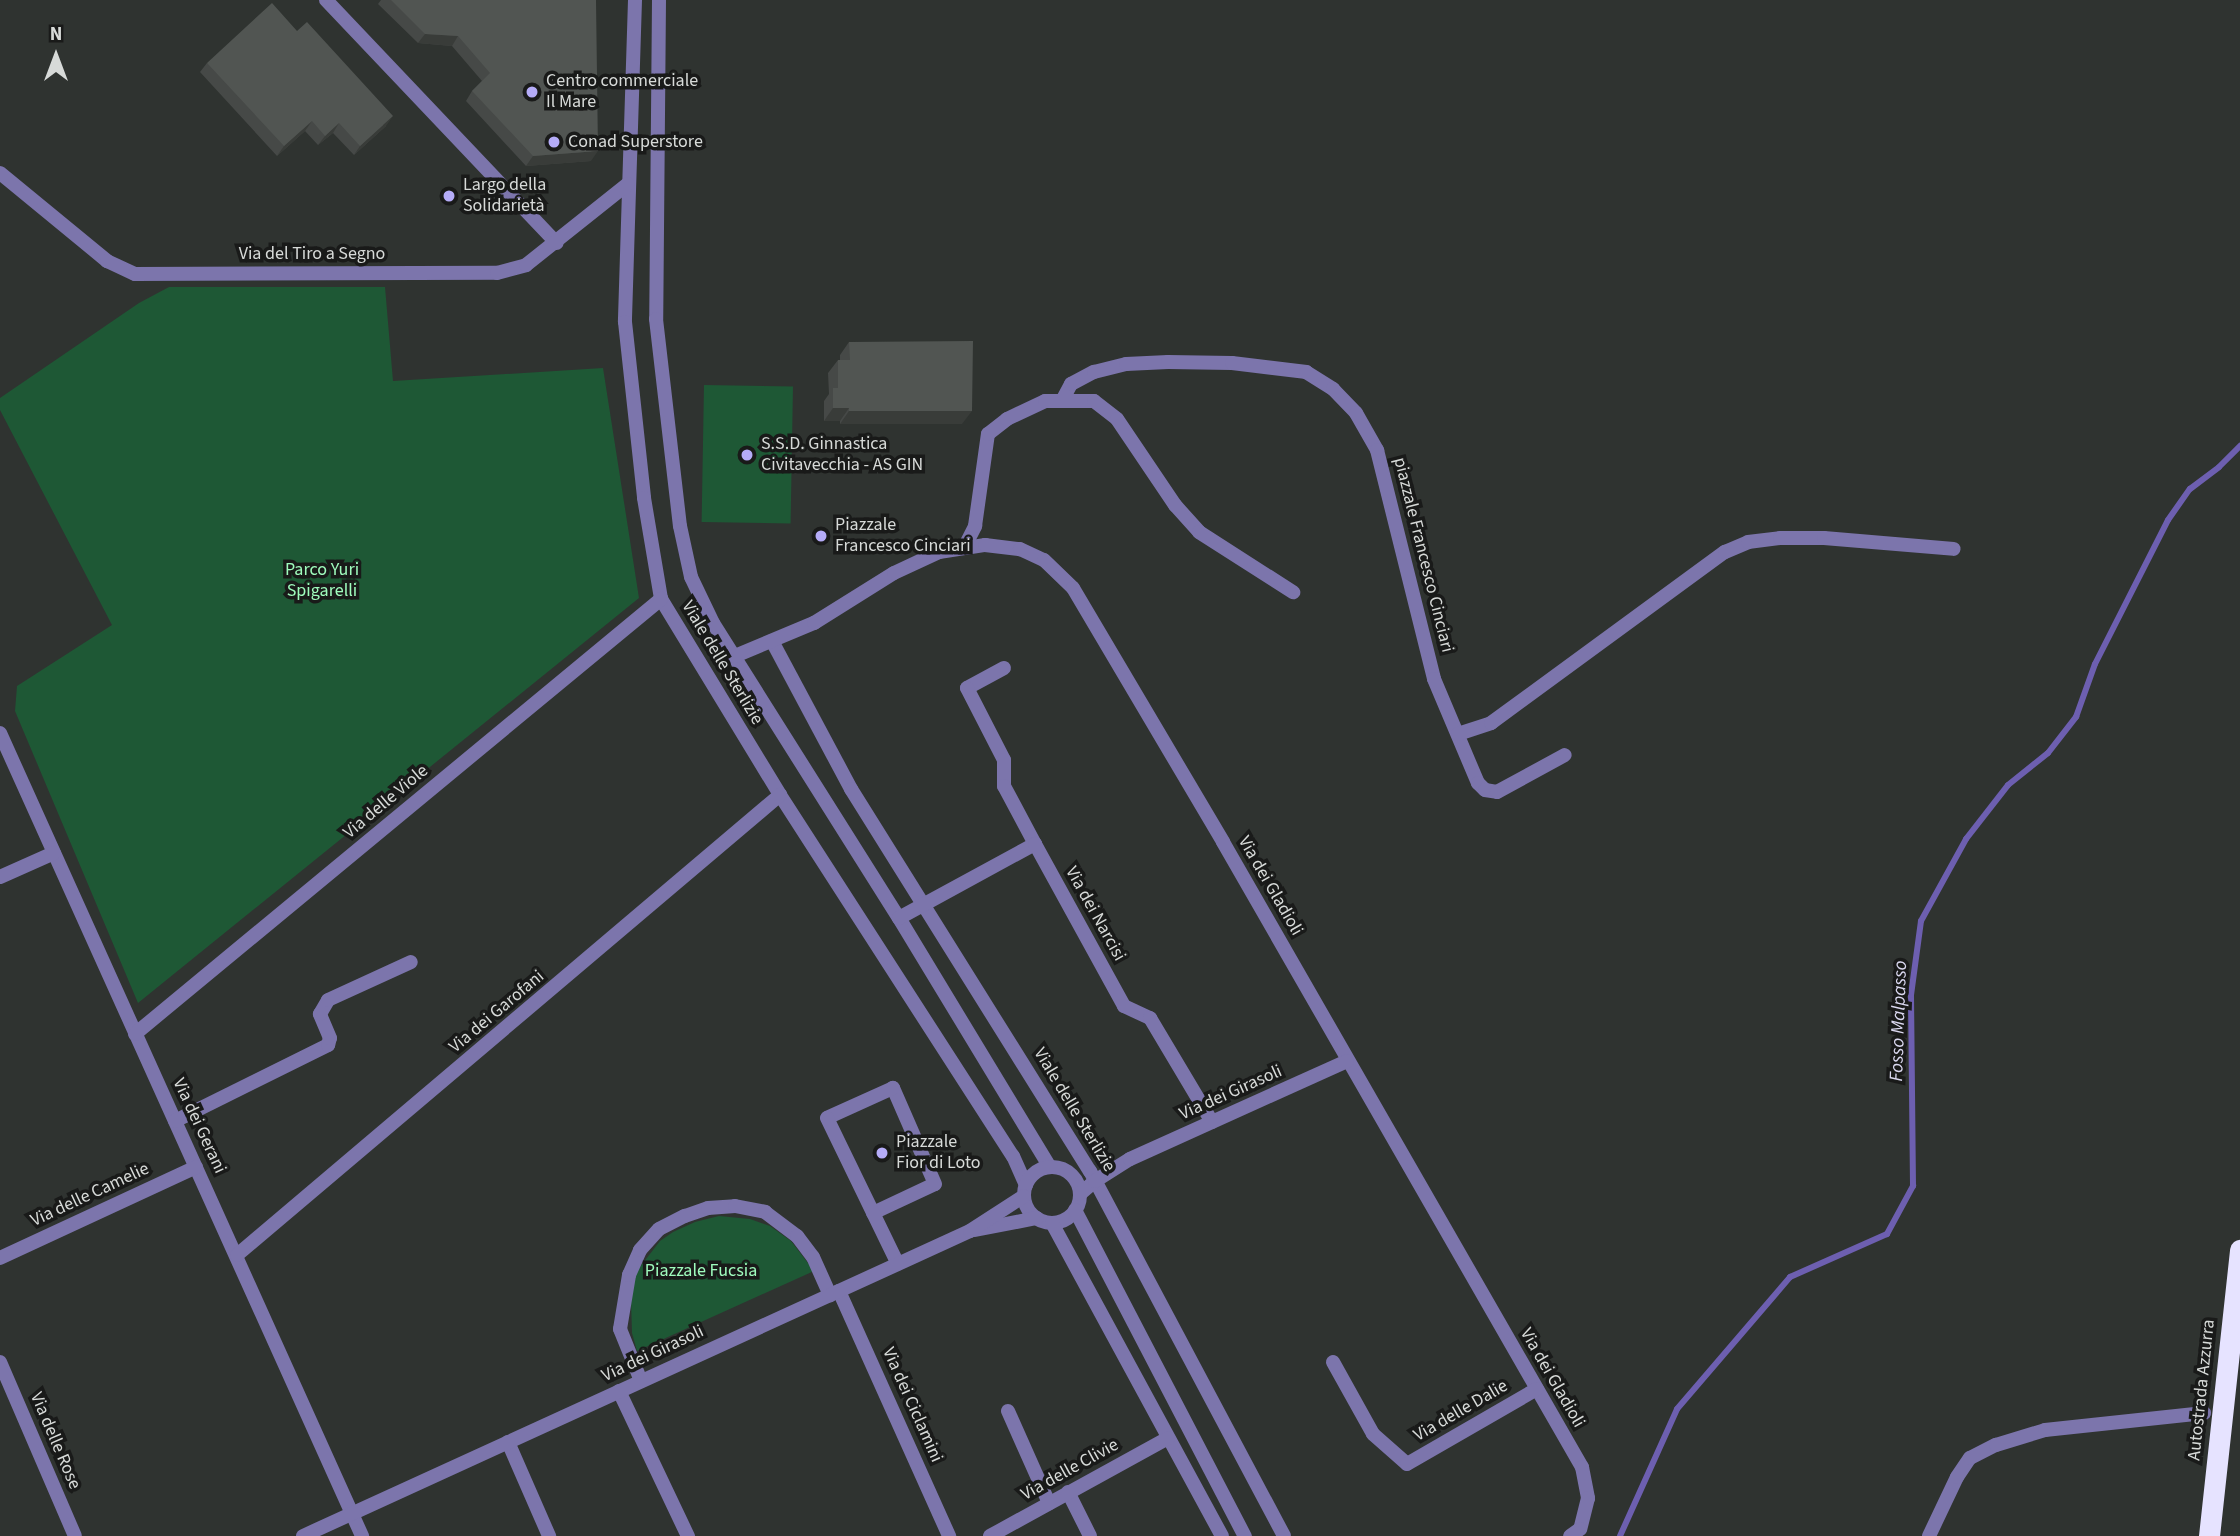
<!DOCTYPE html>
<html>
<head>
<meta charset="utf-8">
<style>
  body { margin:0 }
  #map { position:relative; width:2240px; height:1536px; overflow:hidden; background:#2f3330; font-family:"Source Sans 3",sans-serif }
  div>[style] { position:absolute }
  .green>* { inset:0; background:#1e5835; transform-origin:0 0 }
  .stream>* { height:6px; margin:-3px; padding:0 3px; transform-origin:3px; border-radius:3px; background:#6d5fb0 }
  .minor>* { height:14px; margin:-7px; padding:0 7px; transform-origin:7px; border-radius:7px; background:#7c75ac }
  .minor>.ring { margin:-7px; padding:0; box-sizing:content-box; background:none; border:14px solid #7c75ac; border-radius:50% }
  .motorway>* { height:21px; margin:-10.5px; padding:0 10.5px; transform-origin:10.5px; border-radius:10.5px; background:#e6e3ff }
  .wall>* { inset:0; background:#464947 }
  .shaded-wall>* { inset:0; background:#393c39 }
  .building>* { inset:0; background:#515552 }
  .dots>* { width:19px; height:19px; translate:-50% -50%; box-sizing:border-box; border:4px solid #191a19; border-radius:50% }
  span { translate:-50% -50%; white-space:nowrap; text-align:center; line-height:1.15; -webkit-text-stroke:7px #191a19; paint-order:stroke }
  .poi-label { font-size:18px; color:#d7dad8 }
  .left { translate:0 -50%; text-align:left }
  .street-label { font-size:18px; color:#d7dad8 }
  .park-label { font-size:18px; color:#9ffcbd }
  .water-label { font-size:19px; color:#dad8ef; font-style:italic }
  .north { position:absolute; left:21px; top:21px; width:70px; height:70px; -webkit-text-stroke:5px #191a19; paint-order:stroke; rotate:0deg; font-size:19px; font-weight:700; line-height:28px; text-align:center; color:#d7dad8 }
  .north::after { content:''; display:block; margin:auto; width:24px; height:32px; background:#d7dad8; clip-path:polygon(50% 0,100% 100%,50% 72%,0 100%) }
</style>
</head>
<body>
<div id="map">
  <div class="green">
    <div style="clip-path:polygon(169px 287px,385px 287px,393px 381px,603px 368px,639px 598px,138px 1003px,15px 711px,17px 686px,112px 625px,0 410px,0 398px,139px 303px)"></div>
    <div style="left:704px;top:385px;width:89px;height:137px;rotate:1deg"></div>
    <div style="clip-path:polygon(719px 1216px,750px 1219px,770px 1226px,791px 1241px,814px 1271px,637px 1351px,632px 1333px,631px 1300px,636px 1272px,660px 1241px,673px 1232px,695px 1222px)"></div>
  </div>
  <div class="stream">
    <div style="left:1620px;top:1536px;width:139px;rotate:-65.8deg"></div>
    <div style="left:1677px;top:1409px;width:174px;rotate:-49.4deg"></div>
    <div style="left:1790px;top:1277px;width:106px;rotate:-23.9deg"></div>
    <div style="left:1887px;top:1234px;width:55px;rotate:-61.6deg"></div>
    <div style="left:1913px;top:1186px;width:191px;rotate:-90.6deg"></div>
    <div style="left:1911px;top:995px;width:75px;rotate:-82.3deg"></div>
    <div style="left:1921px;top:921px;width:94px;rotate:-61.2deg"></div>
    <div style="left:1966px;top:839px;width:68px;rotate:-52.1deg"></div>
    <div style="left:2008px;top:785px;width:51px;rotate:-38.7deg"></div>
    <div style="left:2048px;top:753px;width:46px;rotate:-52.1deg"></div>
    <div style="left:2076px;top:717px;width:56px;rotate:-70.3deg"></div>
    <div style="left:2095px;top:664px;width:161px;rotate:-63.1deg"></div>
    <div style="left:2168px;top:520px;width:38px;rotate:-55deg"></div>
    <div style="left:2190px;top:489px;width:36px;rotate:-37deg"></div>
    <div style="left:2219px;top:467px;width:30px;rotate:-45deg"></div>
  </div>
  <div class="minor">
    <div style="left:326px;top:0;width:335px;rotate:46.5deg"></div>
    <div style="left:635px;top:0;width:322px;rotate:91.8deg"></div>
    <div style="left:625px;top:322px;width:177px;rotate:83.8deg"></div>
    <div style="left:644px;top:498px;width:102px;rotate:80.4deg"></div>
    <div style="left:661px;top:599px;width:229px;rotate:58.7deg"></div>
    <div style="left:780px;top:795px;width:430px;rotate:57.2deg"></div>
    <div style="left:1013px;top:1156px;width:32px;rotate:66deg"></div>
    <div style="left:659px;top:0;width:319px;rotate:90.5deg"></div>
    <div style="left:656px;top:319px;width:208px;rotate:83.4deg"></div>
    <div style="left:680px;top:526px;width:52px;rotate:77.8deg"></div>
    <div style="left:691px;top:577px;width:51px;rotate:64.4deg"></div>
    <div style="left:713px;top:623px;width:349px;rotate:57.8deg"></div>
    <div style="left:899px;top:918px;width:291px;rotate:58.8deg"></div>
    <div style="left:0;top:173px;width:139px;rotate:39.4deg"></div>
    <div style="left:107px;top:261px;width:31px;rotate:25deg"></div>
    <div style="left:135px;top:274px;width:362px;rotate:-0.2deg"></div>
    <div style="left:497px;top:273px;width:30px;rotate:-15deg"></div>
    <div style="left:526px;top:265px;width:130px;rotate:-38.5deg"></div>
    <div style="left:1063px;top:399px;width:17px;rotate:-62deg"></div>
    <div style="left:1071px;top:384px;width:26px;rotate:-28deg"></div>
    <div style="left:1094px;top:372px;width:33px;rotate:-14deg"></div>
    <div style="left:1126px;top:364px;width:42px;rotate:-2.7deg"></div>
    <div style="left:1168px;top:362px;width:64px;rotate:0.9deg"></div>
    <div style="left:1232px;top:363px;width:75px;rotate:6.9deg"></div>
    <div style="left:1306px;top:372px;width:32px;rotate:32deg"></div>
    <div style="left:1333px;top:389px;width:33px;rotate:46deg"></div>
    <div style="left:1356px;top:413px;width:43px;rotate:60.4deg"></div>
    <div style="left:1377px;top:450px;width:236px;rotate:76deg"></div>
    <div style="left:1434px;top:679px;width:113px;rotate:67.1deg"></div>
    <div style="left:1478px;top:783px;width:10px;rotate:45deg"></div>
    <div style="left:1485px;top:790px;width:12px;rotate:9deg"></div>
    <div style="left:1497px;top:792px;width:77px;rotate:-28.6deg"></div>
    <div style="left:964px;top:548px;width:25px;rotate:-63deg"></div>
    <div style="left:975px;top:526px;width:93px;rotate:-82deg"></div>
    <div style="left:988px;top:434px;width:24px;rotate:-38deg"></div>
    <div style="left:1007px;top:419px;width:42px;rotate:-25.3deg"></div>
    <div style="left:1045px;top:401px;width:49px"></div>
    <div style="left:1094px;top:401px;width:29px;rotate:38deg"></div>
    <div style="left:1117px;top:419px;width:104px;rotate:56deg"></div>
    <div style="left:1175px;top:505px;width:36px;rotate:48deg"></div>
    <div style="left:1199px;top:532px;width:112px;rotate:32.6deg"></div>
    <div style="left:772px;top:641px;width:168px;rotate:61.9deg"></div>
    <div style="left:851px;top:789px;width:451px;rotate:58deg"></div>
    <div style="left:1090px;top:1171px;width:413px;rotate:62deg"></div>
    <div style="left:735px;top:656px;width:86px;rotate:-22.7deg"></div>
    <div style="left:814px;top:623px;width:94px;rotate:-32deg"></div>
    <div style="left:894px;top:573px;width:50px;rotate:-25deg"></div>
    <div style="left:939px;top:552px;width:47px;rotate:-8.7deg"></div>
    <div style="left:985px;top:545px;width:35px;rotate:7deg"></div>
    <div style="left:1020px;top:549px;width:26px;rotate:25deg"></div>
    <div style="left:1044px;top:560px;width:40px;rotate:44deg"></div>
    <div style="left:1073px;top:588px;width:295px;rotate:59.4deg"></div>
    <div style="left:1223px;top:842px;width:721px;rotate:60.13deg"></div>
    <div style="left:1582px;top:1467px;width:32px;rotate:79deg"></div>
    <div style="left:1588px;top:1498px;width:32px;rotate:104deg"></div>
    <div style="left:1580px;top:1529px;width:12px;rotate:145deg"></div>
    <div style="left:1004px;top:668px;width:42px;rotate:151.6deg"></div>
    <div style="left:967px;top:688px;width:81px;rotate:62.8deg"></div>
    <div style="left:1004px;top:760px;width:26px;rotate:90deg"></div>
    <div style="left:1004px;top:786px;width:66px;rotate:61.9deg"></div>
    <div style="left:0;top:733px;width:881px;rotate:65.73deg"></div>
    <div style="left:1458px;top:734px;width:35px;rotate:-18deg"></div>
    <div style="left:1491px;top:723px;width:290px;rotate:-36.2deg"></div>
    <div style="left:1725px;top:552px;width:25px;rotate:-23deg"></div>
    <div style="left:1748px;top:542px;width:32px;rotate:-7deg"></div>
    <div style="left:1780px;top:538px;width:44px"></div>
    <div style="left:1824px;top:538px;width:130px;rotate:4.8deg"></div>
    <div style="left:0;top:877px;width:59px;rotate:-24deg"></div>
    <div style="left:899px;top:918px;width:155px;rotate:-28.6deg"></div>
    <div style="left:1035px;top:844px;width:185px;rotate:61.2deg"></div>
    <div style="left:1124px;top:1006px;width:29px;rotate:25deg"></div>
    <div style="left:1150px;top:1018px;width:121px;rotate:59.2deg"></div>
    <div style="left:135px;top:1034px;width:683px;rotate:-39.59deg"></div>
    <div style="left:175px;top:1121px;width:171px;rotate:-26.4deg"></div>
    <div style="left:328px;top:1045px;width:7px;rotate:-74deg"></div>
    <div style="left:330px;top:1038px;width:26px;rotate:-113deg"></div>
    <div style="left:320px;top:1014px;width:16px;rotate:-60deg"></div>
    <div style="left:328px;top:1000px;width:91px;rotate:-24.6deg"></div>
    <div class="ring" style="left:1024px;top:1167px;width:42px;height:42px"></div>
    <div style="left:1080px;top:1194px;width:20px;rotate:-41deg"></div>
    <div style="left:1095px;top:1181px;width:41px;rotate:-32.2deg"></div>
    <div style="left:1130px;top:1159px;width:238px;rotate:-24.3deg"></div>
    <div style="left:1075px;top:1210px;width:368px;rotate:62.5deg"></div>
    <div style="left:873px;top:1213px;width:68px;rotate:-25.1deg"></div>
    <div style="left:935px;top:1184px;width:105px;rotate:-113.6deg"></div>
    <div style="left:893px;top:1088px;width:72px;rotate:155.6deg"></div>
    <div style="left:827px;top:1118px;width:162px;rotate:64.1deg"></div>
    <div style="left:1052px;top:1223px;width:356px;rotate:61.5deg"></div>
    <div style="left:975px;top:1230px;width:63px;rotate:-11deg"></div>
    <div style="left:237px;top:1255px;width:712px;rotate:-40.27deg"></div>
    <div style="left:0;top:1258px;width:216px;rotate:-24.9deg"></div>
    <div style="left:839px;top:1291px;width:269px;rotate:65.8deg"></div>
    <div style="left:0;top:1362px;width:189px;rotate:66.7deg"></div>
    <div style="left:1333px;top:1362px;width:82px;rotate:60.9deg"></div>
    <div style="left:1373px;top:1434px;width:45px;rotate:41.4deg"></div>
    <div style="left:1407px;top:1464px;width:150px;rotate:-30deg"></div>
    <div style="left:641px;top:1381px;width:56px;rotate:-112deg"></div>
    <div style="left:620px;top:1329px;width:55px;rotate:-80.5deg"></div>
    <div style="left:629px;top:1275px;width:27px;rotate:-66deg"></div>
    <div style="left:640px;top:1250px;width:28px;rotate:-48deg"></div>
    <div style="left:659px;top:1229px;width:29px;rotate:-27deg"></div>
    <div style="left:685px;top:1216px;width:24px;rotate:-19deg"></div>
    <div style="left:708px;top:1208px;width:27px;rotate:-4deg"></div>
    <div style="left:735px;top:1206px;width:31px;rotate:11deg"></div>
    <div style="left:765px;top:1212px;width:40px;rotate:37deg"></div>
    <div style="left:797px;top:1236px;width:26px;rotate:53deg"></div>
    <div style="left:813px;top:1257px;width:42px;rotate:65.9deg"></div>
    <div style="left:619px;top:1391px;width:161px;rotate:64.6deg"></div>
    <div style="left:1008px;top:1411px;width:101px;rotate:66deg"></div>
    <div style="left:508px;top:1442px;width:103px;rotate:66.4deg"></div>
    <div style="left:1068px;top:1492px;width:49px;rotate:63.4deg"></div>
    <div style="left:303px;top:1536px;width:733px;rotate:-24.57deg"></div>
    <div style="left:970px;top:1231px;width:64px;rotate:-32.9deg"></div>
    <div style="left:990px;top:1536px;width:203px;rotate:-28.8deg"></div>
    <div style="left:1929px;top:1536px;width:65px;rotate:-64.6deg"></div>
    <div style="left:1957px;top:1477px;width:23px;rotate:-56deg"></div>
    <div style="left:1970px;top:1458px;width:29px;rotate:-27deg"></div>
    <div style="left:1996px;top:1445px;width:51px;rotate:-17deg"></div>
    <div style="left:2045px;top:1430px;width:160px;rotate:-6.1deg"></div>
  </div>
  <div class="motorway">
    <div style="left:2209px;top:1536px;width:288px;rotate:-83.8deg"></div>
  </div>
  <div class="wall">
    <div style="clip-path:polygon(381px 0,596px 0,591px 161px,526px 166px,466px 101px,472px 91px,482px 81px,452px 46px,418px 43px,378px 4px)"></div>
    <div style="clip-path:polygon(207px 63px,386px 126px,354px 155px,333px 133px,318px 145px,305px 131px,277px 156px,200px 72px)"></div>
    <div style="clip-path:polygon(849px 342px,962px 424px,840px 424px,840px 421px,824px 421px,824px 401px,829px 394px,828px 373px,838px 360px,840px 360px,840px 355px)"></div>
  </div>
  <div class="shaded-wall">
    <div style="clip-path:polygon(425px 34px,458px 36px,452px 46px,418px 43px)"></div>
    <div style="clip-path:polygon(393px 116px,386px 126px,354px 155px,360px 146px)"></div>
    <div style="clip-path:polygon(312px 121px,305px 131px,277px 156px,284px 146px)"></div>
    <div style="clip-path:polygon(339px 123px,333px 133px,318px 145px,325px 136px)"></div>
    <div style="clip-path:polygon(598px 151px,591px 161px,526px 166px,533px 156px)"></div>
    <div style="clip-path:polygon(833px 408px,849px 408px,840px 421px,824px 421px)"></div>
    <div style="clip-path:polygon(849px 411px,972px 411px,962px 424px,840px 424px)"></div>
  </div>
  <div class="building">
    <div style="clip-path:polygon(391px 0,596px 0,598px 151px,533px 156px,472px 91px,490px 73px,458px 36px,425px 34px)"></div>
    <div style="clip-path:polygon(272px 3px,297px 31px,307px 22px,393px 116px,360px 146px,339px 123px,325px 136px,312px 121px,284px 146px,207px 63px)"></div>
    <div style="clip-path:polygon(973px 341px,972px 411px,849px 411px,849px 408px,833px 408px,833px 388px,838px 388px,838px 360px,850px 360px,849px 342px)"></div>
  </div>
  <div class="dots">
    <div style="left:532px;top:92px;background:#b5acf8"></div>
    <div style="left:554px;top:142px;background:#b5acf8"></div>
    <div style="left:449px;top:196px;background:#b5acf8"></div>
    <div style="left:747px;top:455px;background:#b5acf8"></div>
    <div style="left:821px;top:536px;background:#b5acf8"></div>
    <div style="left:882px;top:1153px;background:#b5acf8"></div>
  </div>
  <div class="poi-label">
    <span class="left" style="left:546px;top:92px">Centro commerciale<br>Il Mare</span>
    <span class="left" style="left:568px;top:142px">Conad Superstore</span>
    <span class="left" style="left:463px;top:196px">Largo della<br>Solidarietà</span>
    <span class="left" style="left:761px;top:455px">S.S.D. Ginnastica<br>Civitavecchia - AS GIN</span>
    <span class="left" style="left:835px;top:536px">Piazzale<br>Francesco Cinciari</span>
    <span class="left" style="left:896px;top:1153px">Piazzale<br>Fior di Loto</span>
  </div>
  <div class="street-label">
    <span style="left:312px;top:254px">Via del Tiro a Segno</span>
    <span style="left:1423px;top:555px;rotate:76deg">piazzale Francesco Cinciari</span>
    <span style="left:722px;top:663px;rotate:59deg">Viale delle Sterlizie</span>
    <span style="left:386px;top:802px;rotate:-40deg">Via delle Viole</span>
    <span style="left:1270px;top:886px;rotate:60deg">Via dei Gladioli</span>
    <span style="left:1095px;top:914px;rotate:61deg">Via dei Narcisi</span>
    <span style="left:497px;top:1012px;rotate:-40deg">Via dei Garofani</span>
    <span style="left:1231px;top:1093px;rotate:-24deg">Via dei Girasoli</span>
    <span style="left:1074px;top:1110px;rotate:59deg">Viale delle Sterlizie</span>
    <span style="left:199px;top:1126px;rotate:65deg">Via dei Gerani</span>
    <span style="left:90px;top:1195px;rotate:-25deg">Via delle Camelie</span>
    <span style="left:653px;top:1354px;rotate:-25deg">Via dei Girasoli</span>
    <span style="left:1552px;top:1378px;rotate:60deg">Via dei Gladioli</span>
    <span style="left:2202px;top:1390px;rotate:-84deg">Autostrada Azzurra</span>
    <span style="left:912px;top:1405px;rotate:66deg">Via dei Ciclamini</span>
    <span style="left:1461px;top:1411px;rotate:-30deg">Via delle Dalie</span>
    <span style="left:55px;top:1441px;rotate:67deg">Via delle Rose</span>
    <span style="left:1070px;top:1470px;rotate:-29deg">Via delle Clivie</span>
  </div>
  <div class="park-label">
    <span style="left:322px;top:581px">Parco Yuri<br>Spigarelli</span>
    <span style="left:701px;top:1271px">Piazzale Fucsia</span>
  </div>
  <div class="water-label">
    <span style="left:1899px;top:1021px;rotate:-88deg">Fosso Malpasso</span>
  </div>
  <div class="north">N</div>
</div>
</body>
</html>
